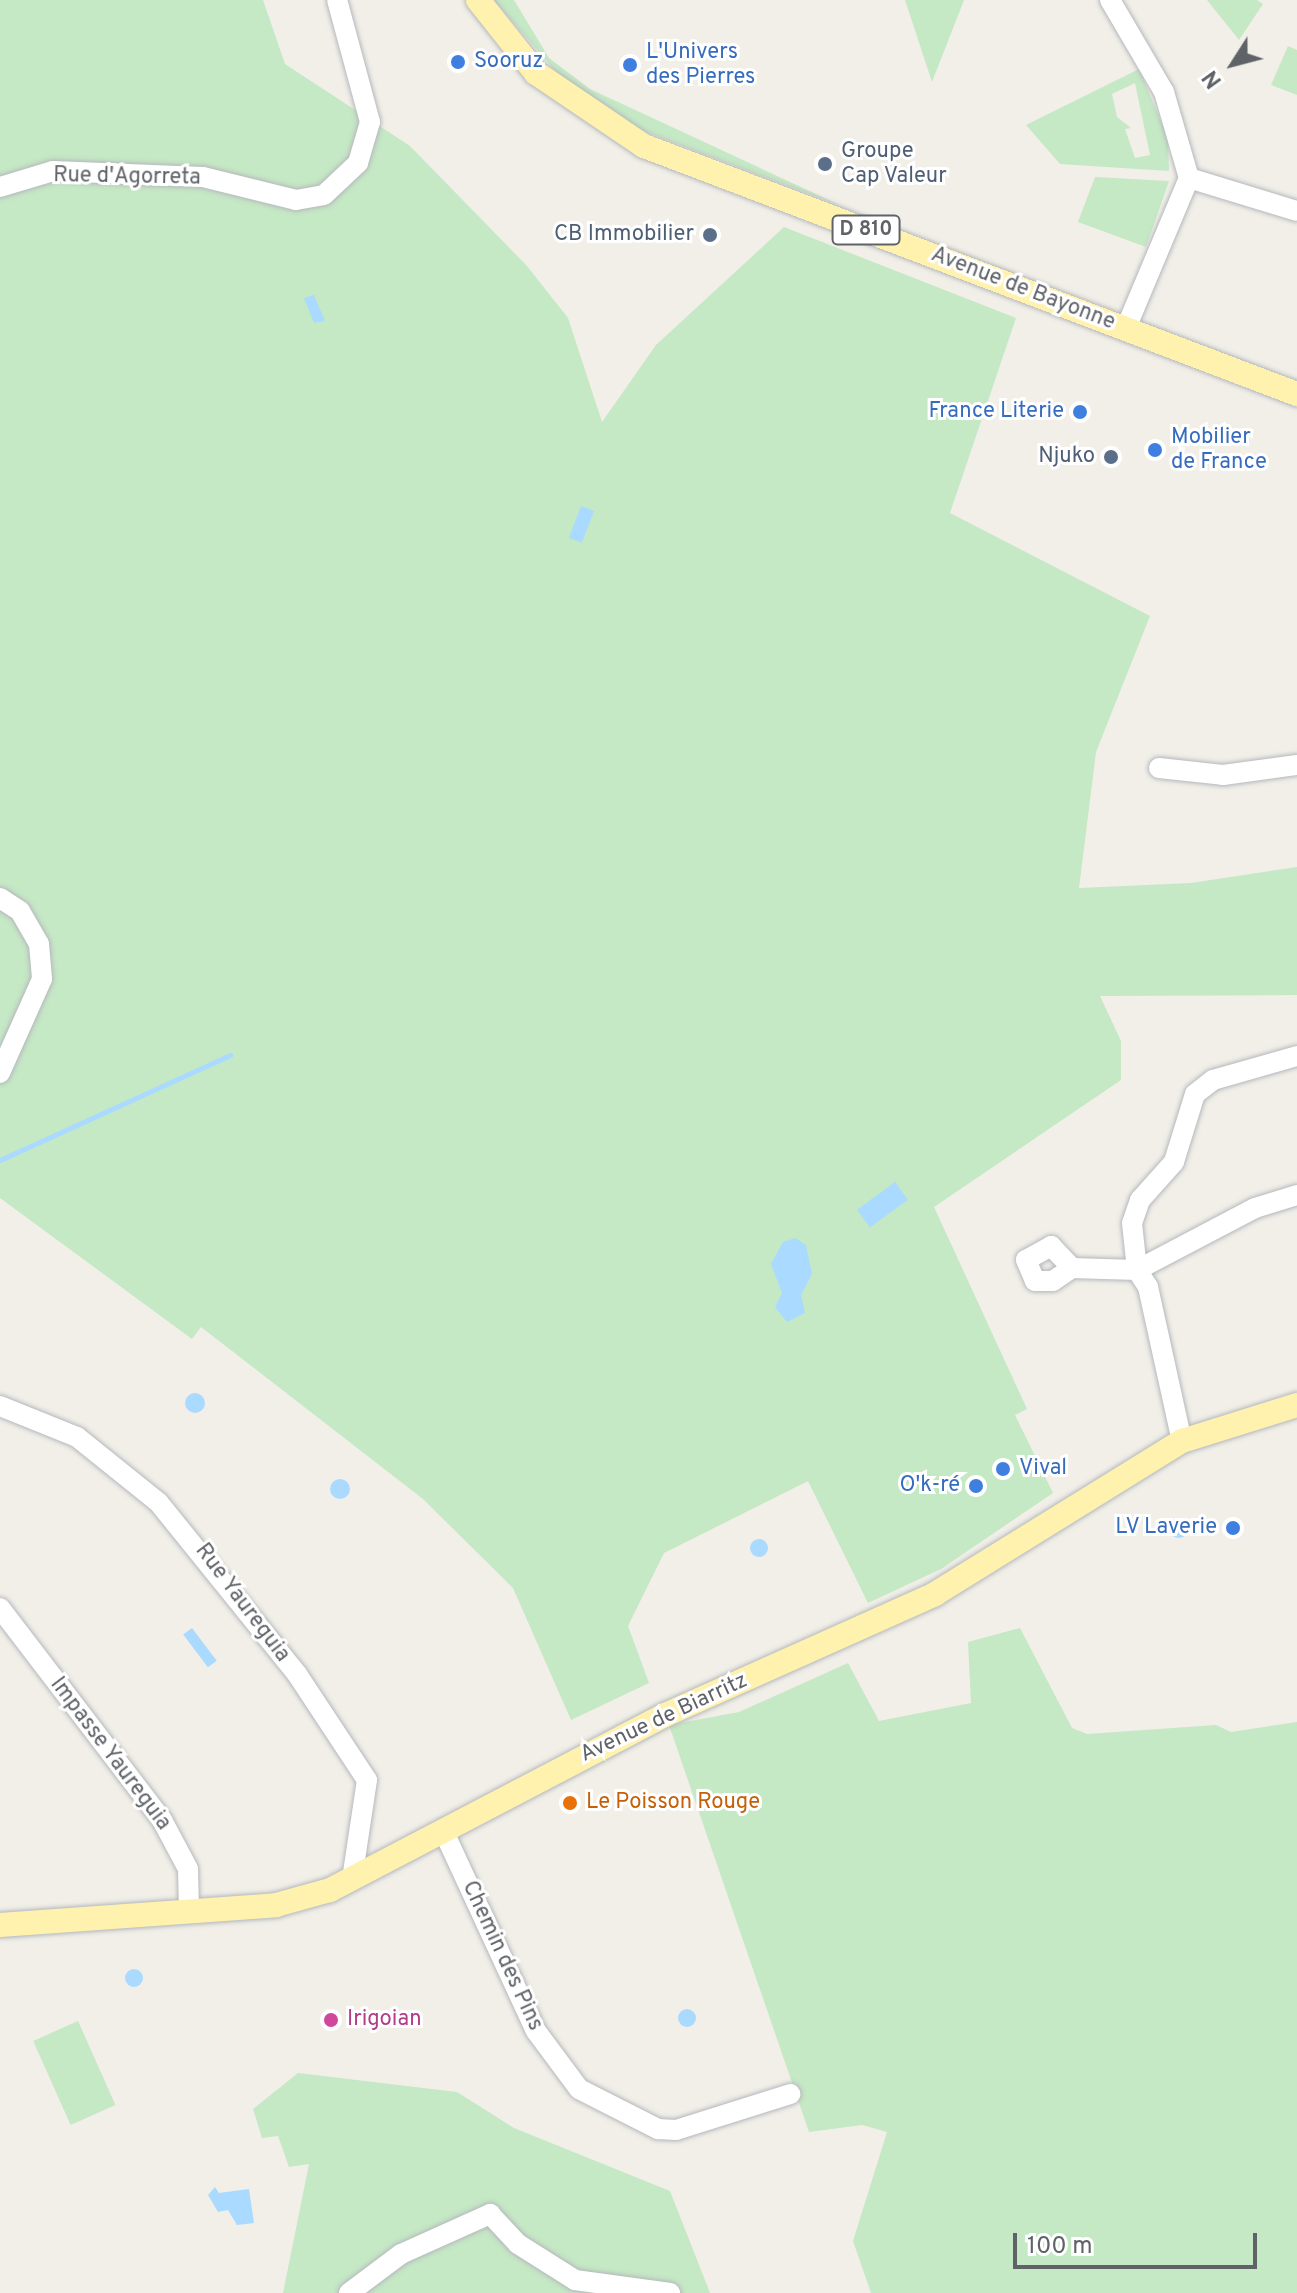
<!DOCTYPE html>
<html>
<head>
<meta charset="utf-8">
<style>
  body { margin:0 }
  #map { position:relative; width:1297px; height:2293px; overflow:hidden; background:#f1efe8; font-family:Overpass,sans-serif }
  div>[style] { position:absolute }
  .green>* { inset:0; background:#c5e8c5; transform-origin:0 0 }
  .water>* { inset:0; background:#aadaff; transform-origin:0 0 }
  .round { border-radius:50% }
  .stream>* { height:5px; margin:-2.5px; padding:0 2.5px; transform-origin:2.5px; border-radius:2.5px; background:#aadaff }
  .roads { filter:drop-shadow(0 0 2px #b5b8bc) drop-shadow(0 0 2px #b5b8bc) }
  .minor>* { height:20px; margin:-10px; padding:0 10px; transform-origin:10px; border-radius:10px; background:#fff }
  .major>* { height:24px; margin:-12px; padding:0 12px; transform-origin:12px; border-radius:12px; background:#fff2af }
  .dots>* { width:22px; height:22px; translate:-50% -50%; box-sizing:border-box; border:4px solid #fff; border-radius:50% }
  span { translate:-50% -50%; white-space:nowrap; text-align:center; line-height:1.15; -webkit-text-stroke:6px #fff; paint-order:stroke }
  .shield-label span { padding:2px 6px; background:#fff; border:2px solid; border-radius:6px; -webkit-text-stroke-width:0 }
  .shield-label { font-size:20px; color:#5f6368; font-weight:700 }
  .shop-label { font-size:22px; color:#366cbe }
  .left { translate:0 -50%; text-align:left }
  .right { translate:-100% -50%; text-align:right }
  .service-label { font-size:22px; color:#4e5e75 }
  .street-label { font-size:22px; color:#5f6368 }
  .food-label { font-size:22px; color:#c56008 }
  .hotel-label { font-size:22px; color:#b23c85 }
  .north { position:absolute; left:1193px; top:24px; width:80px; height:80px; -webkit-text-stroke:6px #fff; paint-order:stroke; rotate:234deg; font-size:22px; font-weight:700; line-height:32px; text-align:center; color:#5f6368 }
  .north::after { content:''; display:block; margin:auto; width:28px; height:36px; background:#5f6368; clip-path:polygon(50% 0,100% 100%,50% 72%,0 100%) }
  .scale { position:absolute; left:1013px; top:2233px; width:244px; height:36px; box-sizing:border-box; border:4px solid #5f6368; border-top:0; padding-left:10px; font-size:24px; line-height:28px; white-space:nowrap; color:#5f6368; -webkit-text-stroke:6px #fff; paint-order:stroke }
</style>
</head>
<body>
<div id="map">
  <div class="green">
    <div style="clip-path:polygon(0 0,263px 0,285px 64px,410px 146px,527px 266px,568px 318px,602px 422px,656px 345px,784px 227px,1016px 318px,950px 513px,1150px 616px,1096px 752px,1079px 888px,1191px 883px,1297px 867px,1297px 995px,1100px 996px,1121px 1041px,1121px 1080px,934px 1207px,1027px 1409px,1015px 1415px,1053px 1493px,941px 1569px,868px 1603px,808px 1481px,664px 1553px,628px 1626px,649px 1683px,571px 1720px,513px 1588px,423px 1499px,201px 1327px,192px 1339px,0 1198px)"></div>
    <div style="clip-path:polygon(494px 0,514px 0,549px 58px,590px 89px,844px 207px,633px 127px,563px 80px)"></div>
    <div style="clip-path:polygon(905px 0,964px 0,932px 82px)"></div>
    <div style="clip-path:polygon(1207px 0,1257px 0,1263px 4px,1239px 40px)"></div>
    <div style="clip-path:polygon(1288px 46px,1297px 50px,1297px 95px,1271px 85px)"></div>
    <div style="clip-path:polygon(evenodd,1139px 69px,1168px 138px,1169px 171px,1060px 164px,1026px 125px,1139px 69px,1135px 83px,1150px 155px,1135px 158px,1125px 129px,1131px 128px,1117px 117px,1112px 94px,1135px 83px)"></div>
    <div style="clip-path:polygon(1095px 177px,1169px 181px,1146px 247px,1078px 222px)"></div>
    <div style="clip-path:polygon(1020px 1628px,1072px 1728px,1087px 1734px,1216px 1725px,1231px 1732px,1297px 1722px,1297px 2293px,871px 2293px,853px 2241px,887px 2132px,862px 2125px,809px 2132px,669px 1725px,739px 1712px,848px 1663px,879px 1721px,971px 1703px,968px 1642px)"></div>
    <div style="left:78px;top:2021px;width:92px;height:49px;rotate:66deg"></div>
    <div style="clip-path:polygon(298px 2073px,457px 2092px,514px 2128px,670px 2191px,710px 2293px,283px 2293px,309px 2164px,289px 2167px,278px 2136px,262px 2138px,253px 2109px)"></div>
  </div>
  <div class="water">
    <div style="clip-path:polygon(314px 295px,325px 321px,314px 323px,304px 298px)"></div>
    <div style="left:581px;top:506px;width:14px;height:34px;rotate:21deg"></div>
    <div style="left:895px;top:1182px;width:22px;height:47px;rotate:54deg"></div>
    <div style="clip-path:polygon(795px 1238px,806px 1245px,812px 1274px,801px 1295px,805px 1313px,787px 1322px,775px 1307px,782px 1293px,771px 1264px,783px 1242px)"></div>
    <div class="round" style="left:185px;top:1393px;width:20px;height:20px"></div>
    <div class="round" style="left:330px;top:1479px;width:20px;height:20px"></div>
    <div class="round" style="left:1169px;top:1518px;width:20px;height:20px"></div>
    <div class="round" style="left:750px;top:1539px;width:18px;height:18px"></div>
    <div style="left:192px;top:1628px;width:41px;height:11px;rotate:53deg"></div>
    <div class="round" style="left:125px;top:1969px;width:18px;height:18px"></div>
    <div class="round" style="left:678px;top:2009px;width:18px;height:18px"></div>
    <div style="clip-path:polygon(215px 2187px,219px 2193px,249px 2189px,254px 2223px,237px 2225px,228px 2210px,218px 2212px,208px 2195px)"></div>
  </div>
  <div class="stream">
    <div style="left:0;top:1160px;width:253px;rotate:-24.5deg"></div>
  </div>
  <div class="roads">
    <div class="minor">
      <div style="left:1110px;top:0;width:107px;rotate:59.6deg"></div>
      <div style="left:1164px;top:92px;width:90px;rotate:73.8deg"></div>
      <div style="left:0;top:187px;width:55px;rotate:-16.8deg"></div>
      <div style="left:53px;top:171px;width:150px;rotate:2.3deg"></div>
      <div style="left:203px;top:177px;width:96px;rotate:13.9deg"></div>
      <div style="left:296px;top:200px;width:28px;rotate:-10deg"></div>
      <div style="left:324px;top:195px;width:47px;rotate:-43.3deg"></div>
      <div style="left:358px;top:163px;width:43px;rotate:-73.7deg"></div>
      <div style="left:370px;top:122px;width:126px;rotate:-105.1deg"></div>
      <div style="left:1126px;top:328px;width:163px;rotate:-67.2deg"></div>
      <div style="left:1189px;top:178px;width:113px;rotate:17deg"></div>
      <div style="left:1159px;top:768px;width:64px;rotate:6.2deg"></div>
      <div style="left:1223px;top:775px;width:75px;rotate:-7.7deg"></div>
      <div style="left:0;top:898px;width:24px;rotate:33deg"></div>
      <div style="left:20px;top:911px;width:38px;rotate:60deg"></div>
      <div style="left:39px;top:944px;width:35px;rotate:85deg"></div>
      <div style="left:42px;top:979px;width:103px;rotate:114.1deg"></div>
      <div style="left:1297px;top:1056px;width:87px;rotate:164.1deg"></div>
      <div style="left:1213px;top:1080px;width:23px;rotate:142deg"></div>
      <div style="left:1195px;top:1094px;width:71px;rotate:107.2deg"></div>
      <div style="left:1174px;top:1162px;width:51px;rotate:131.8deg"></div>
      <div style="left:1140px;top:1200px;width:24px;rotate:109deg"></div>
      <div style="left:1132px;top:1223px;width:47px;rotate:83.9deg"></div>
      <div style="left:1137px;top:1270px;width:133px;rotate:-27.7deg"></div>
      <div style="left:1255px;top:1208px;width:44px;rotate:-17.2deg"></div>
      <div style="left:1072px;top:1268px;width:23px;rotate:146deg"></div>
      <div style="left:1053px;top:1281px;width:18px;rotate:180deg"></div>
      <div style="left:1035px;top:1281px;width:23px;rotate:-113deg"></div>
      <div style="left:1026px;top:1260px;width:29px;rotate:-29deg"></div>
      <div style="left:1051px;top:1246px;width:30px;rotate:46deg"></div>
      <div style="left:1072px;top:1268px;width:65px;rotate:1.8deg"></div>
      <div style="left:1137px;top:1270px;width:20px;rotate:57deg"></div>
      <div style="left:1148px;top:1287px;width:158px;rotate:77.6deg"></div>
      <div style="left:0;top:1406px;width:83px;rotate:21.9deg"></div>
      <div style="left:77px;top:1437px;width:105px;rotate:38.8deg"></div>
      <div style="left:159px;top:1503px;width:220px;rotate:51.1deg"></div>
      <div style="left:297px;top:1674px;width:127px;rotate:56.6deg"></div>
      <div style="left:367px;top:1780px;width:100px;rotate:98.6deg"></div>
      <div style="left:0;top:1608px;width:267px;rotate:52.6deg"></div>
      <div style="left:162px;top:1820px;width:55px;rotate:62deg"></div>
      <div style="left:188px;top:1869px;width:42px;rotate:88.6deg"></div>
      <div style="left:443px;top:1830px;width:221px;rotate:65.2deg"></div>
      <div style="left:536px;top:2031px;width:72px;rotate:53.4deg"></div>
      <div style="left:579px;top:2089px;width:89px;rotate:26.9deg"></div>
      <div style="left:658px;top:2129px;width:18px;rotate:3deg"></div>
      <div style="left:676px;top:2130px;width:120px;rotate:-17.5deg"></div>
      <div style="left:349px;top:2293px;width:65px;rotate:-36.9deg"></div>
      <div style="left:401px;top:2254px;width:98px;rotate:-24.2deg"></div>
      <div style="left:490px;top:2214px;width:41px;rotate:47deg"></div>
      <div style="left:518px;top:2244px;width:67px;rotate:32.3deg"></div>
      <div style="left:575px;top:2280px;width:96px;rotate:7.8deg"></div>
    </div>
    <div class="major">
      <div style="left:478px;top:0;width:93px;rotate:51.5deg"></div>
      <div style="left:536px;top:73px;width:130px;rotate:34.1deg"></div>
      <div style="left:644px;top:146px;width:699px;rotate:20.8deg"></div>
      <div style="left:0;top:1925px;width:277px;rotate:-4.1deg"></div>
      <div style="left:276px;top:1905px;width:56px;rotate:-15.5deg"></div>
      <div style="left:330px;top:1890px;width:378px;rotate:-27.6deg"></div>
      <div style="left:665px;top:1715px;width:296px;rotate:-24.1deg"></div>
      <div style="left:935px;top:1594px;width:291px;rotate:-31.8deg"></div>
      <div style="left:1182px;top:1441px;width:121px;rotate:-17.4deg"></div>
    </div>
  </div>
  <div class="dots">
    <div style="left:458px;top:62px;background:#3f7fe0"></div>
    <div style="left:630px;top:65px;background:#3f7fe0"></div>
    <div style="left:825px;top:164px;background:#5c6f8a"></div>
    <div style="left:710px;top:235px;background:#5c6f8a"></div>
    <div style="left:1080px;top:412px;background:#3f7fe0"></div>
    <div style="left:1155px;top:450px;background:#3f7fe0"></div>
    <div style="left:1111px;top:457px;background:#5c6f8a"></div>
    <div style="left:1003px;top:1469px;background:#3f7fe0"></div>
    <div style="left:976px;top:1486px;background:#3f7fe0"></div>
    <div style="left:1233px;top:1528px;background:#3f7fe0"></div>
    <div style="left:570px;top:1803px;background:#e8710a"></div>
    <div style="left:331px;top:2020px;background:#d1479c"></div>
  </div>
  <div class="shield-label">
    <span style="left:866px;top:230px">D 810</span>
  </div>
  <div class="shop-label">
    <span class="left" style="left:646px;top:65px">L'Univers<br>des Pierres</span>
    <span class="left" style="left:474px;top:62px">Sooruz</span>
    <span class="right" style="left:1064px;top:412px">France Literie</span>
    <span class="left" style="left:1171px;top:450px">Mobilier<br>de France</span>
    <span class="left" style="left:1019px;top:1469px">Vival</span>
    <span class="right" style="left:960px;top:1486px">O'k-ré</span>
    <span class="right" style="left:1217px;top:1528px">LV Laverie</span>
  </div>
  <div class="service-label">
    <span class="left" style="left:841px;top:164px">Groupe<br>Cap Valeur</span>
    <span class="right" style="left:694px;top:235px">CB Immobilier</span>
    <span class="right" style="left:1095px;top:457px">Njuko</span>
  </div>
  <div class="street-label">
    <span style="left:127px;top:177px;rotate:1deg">Rue d'Agorreta</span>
    <span style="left:1023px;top:289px;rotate:21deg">Avenue de Bayonne</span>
    <span style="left:242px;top:1603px;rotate:53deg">Rue Yaureguia</span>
    <span style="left:664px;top:1718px;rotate:-25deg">Avenue de Biarritz</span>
    <span style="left:110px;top:1754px;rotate:53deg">Impasse Yaureguia</span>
    <span style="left:502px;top:1956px;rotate:65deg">Chemin des Pins</span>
  </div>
  <div class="food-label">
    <span class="left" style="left:586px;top:1803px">Le Poisson Rouge</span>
  </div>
  <div class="hotel-label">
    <span class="left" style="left:347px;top:2020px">Irigoian</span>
  </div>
  <div class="north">N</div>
  <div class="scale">100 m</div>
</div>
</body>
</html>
